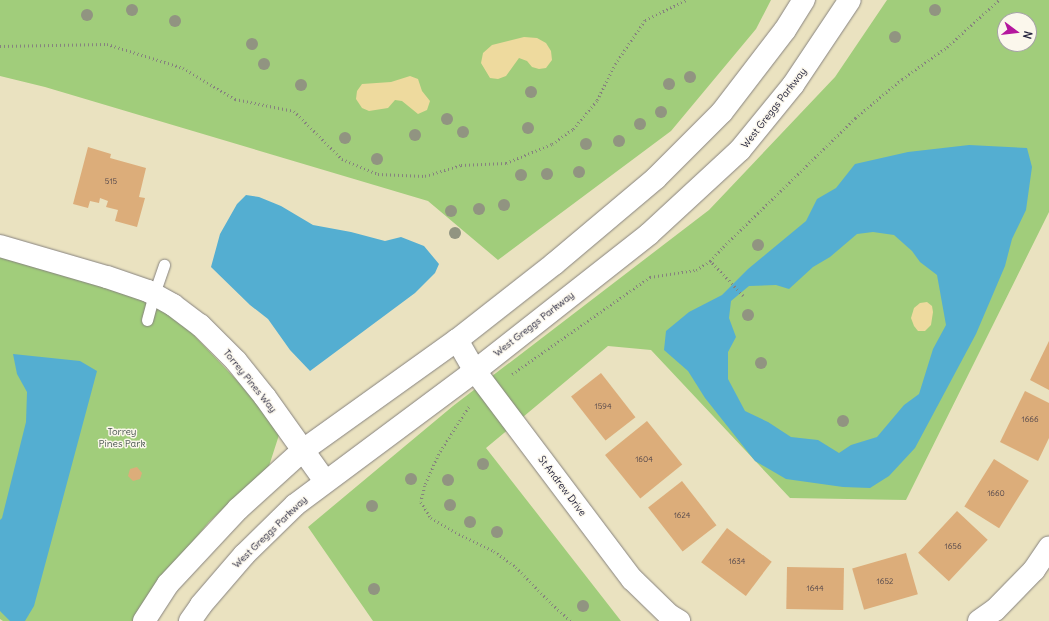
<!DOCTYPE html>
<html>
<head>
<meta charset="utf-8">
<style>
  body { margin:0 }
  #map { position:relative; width:1049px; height:621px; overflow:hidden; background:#eae2c0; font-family:Delius,sans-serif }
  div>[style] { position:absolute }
  .green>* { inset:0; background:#a1cd7b }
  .sand>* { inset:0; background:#eeda9e }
  .water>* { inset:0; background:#54aed1 }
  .building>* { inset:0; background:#dcad7a; transform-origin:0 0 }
  .path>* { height:2.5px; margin-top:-1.25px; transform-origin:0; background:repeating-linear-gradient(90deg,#86827e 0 1px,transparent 0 4px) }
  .roads { filter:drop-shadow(0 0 1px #86827e) drop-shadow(0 0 1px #86827e) }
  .service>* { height:11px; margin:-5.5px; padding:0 5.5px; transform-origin:5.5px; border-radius:5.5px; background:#fff }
  .minor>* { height:22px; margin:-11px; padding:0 11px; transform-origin:11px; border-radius:11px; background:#fff }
  .trees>* { width:12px; height:12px; margin:-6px; border-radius:50%; background:#919481 }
  span { translate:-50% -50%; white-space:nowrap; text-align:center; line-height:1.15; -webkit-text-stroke:3px #fbf7ec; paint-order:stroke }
  .number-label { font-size:8px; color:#50454b }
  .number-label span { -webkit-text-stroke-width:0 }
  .street-label { font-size:10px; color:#22223b }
  .park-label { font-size:10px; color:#48554e }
  .north { position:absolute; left:997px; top:12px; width:40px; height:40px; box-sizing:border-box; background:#fbf7ec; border:1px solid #a4a2a5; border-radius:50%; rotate:105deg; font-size:11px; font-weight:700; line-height:16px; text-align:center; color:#22223b }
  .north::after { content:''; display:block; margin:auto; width:14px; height:18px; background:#b5179e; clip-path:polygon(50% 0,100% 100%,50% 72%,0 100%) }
</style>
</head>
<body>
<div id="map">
  <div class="green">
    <div style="clip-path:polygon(0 0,771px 0,756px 29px,671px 131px,498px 260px,428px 201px,45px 87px,0 76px)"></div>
    <div style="clip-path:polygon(evenodd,887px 0,1049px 0,1049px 212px,906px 500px,790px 498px,651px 350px,608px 346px,486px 448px,621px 621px,373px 621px,308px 527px,453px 406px,709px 210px,835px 77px,887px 0,1005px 20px,1029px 20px,1029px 44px,1005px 44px,1005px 20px)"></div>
    <div style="clip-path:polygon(0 256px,118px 290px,163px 310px,187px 328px,250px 394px,279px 435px,269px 466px,209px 522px,159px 582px,135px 621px,3px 621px,0 619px)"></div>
  </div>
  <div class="sand">
    <div style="clip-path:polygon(524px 37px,537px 38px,546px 43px,551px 51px,552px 60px,546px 68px,539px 69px,532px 67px,527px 61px,519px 58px,506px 76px,498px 79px,490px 78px,481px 63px,483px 53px,492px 45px)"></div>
    <div style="clip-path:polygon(410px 76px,418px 79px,422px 91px,430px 101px,427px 110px,418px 114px,402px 101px,395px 100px,388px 108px,369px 111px,362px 108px,356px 99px,357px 91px,362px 84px,391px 82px)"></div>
    <div style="clip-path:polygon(927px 302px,932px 306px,933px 312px,931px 325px,925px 331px,918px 331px,914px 326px,911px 318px,914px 308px,920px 303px)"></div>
  </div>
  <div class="water">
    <div style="clip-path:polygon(evenodd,969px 145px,1027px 148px,1032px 167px,1026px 210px,1012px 239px,1005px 266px,976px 334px,915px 448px,889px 476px,870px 488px,843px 487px,786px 479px,755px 461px,705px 398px,688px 371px,664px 350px,666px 331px,689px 312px,722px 295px,748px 269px,806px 221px,817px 199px,836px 188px,855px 164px,908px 152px,969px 145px,873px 232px,894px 235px,912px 251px,920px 262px,937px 275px,946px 325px,933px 349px,919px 394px,904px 405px,877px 437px,851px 445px,839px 453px,818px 440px,791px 437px,768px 422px,745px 411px,728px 379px,728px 352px,736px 337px,729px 318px,731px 301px,749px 286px,776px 285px,789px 289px,813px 267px,830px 257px,857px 234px,873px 232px)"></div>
    <div style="clip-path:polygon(246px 195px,259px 197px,281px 206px,313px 225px,351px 232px,385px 241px,401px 237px,424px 246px,439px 264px,435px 273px,415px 293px,310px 371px,290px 350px,268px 319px,250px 305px,211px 267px,220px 234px,237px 204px)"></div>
    <div style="clip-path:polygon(13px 354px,80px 361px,97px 371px,34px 606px,25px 621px,10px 621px,0 611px,0 520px,2px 518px,26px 422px,27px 392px,17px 374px)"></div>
  </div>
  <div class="building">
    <div style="clip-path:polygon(88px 147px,111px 154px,110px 158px,146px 168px,139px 197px,145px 198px,137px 227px,115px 221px,118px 210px,106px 207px,108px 201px,100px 198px,99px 203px,90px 201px,88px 208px,73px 204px)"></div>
    <div style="clip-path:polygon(1049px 341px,1049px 390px,1030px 380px)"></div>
    <div style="left:601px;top:373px;width:56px;height:38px;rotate:52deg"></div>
    <div style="clip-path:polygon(1025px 391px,1049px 403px,1049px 438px,1038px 461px,1000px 442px)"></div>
    <div style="left:647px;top:421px;width:56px;height:54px;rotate:51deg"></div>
    <div style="left:994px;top:459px;width:41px;height:56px;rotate:32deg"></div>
    <div style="clip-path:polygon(137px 467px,142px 473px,140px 479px,133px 481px,128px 476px,130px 469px)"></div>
    <div style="left:682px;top:481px;width:56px;height:43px;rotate:52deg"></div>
    <div style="left:957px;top:511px;width:42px;height:57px;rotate:43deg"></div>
    <div style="left:727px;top:528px;width:56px;height:43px;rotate:37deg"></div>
    <div style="left:906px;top:553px;width:43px;height:56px;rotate:74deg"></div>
    <div style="left:787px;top:567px;width:57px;height:42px;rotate:1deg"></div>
  </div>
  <div class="path">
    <div style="left:0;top:46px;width:107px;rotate:-1.1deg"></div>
    <div style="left:107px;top:44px;width:80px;rotate:17.5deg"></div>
    <div style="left:183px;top:68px;width:61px;rotate:30.8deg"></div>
    <div style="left:235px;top:99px;width:60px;rotate:11.5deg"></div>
    <div style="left:294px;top:111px;width:68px;rotate:45deg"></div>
    <div style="left:342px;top:159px;width:39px;rotate:23deg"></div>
    <div style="left:378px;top:174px;width:47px;rotate:2.4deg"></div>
    <div style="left:425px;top:176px;width:38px;rotate:-17deg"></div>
    <div style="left:461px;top:165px;width:45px;rotate:-2.5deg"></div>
    <div style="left:506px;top:163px;width:50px;rotate:-22.4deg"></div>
    <div style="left:552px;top:144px;width:26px;rotate:-36deg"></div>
    <div style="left:573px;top:129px;width:38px;rotate:-50deg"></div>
    <div style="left:597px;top:100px;width:40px;rotate:-63.4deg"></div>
    <div style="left:615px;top:64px;width:53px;rotate:-55.7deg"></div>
    <div style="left:645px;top:20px;width:46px;rotate:-26deg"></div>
    <div style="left:743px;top:296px;width:48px;rotate:-133.3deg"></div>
    <div style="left:710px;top:261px;width:19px;rotate:-47deg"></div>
    <div style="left:723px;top:247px;width:185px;rotate:-44.3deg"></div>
    <div style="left:855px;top:118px;width:61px;rotate:-39.7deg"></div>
    <div style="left:902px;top:79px;width:55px;rotate:-35.4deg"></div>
    <div style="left:947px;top:47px;width:70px;rotate:-42.1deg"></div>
    <div style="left:512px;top:374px;width:169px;rotate:-35.1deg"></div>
    <div style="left:650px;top:277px;width:47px;rotate:-8.7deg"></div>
    <div style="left:696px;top:270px;width:17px;rotate:-33deg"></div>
    <div style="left:469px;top:407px;width:56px;rotate:122.6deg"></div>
    <div style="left:439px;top:454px;width:35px;rotate:114deg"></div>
    <div style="left:425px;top:486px;width:16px;rotate:104deg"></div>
    <div style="left:421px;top:502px;width:19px;rotate:58deg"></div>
    <div style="left:431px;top:518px;width:32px;rotate:30deg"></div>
    <div style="left:459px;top:534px;width:39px;rotate:26deg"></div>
    <div style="left:494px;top:551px;width:27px;rotate:36deg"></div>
    <div style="left:516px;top:567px;width:52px;rotate:45.8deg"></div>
    <div style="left:552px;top:604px;width:25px;rotate:42deg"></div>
  </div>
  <div class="roads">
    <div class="service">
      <div style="left:147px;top:320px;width:27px;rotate:-75deg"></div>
      <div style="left:154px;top:294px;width:31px;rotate:-71deg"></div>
    </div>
    <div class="minor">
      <div style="left:0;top:246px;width:111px;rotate:16.2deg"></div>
      <div style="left:107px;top:277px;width:43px;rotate:18.9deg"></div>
      <div style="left:148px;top:291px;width:29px;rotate:29deg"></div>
      <div style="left:173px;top:305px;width:34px;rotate:37deg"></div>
      <div style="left:200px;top:325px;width:51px;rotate:45deg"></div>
      <div style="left:236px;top:361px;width:46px;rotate:51.1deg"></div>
      <div style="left:265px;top:397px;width:103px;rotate:54.5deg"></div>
      <div style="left:457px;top:340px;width:36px;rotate:60deg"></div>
      <div style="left:475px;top:371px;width:261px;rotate:53deg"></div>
      <div style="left:632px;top:579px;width:52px;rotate:44.2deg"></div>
      <div style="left:669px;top:615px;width:12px;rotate:31deg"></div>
      <div style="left:144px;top:621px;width:44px;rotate:-57deg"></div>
      <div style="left:168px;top:584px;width:103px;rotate:-47deg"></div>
      <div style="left:238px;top:509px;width:86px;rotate:-42.2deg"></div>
      <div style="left:302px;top:451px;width:191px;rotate:-35.6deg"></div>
      <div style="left:457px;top:340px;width:123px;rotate:-38.1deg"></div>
      <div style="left:554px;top:264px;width:133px;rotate:-40.1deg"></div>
      <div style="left:656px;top:178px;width:93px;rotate:-45deg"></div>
      <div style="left:722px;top:112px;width:103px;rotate:-52.5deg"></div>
      <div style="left:785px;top:30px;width:36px;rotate:-58deg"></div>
      <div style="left:190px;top:621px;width:19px;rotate:-55deg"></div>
      <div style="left:201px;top:605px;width:66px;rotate:-49.3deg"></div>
      <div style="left:244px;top:555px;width:71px;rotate:-44.4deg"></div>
      <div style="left:295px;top:505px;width:224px;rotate:-36.7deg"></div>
      <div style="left:475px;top:371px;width:221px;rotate:-38.2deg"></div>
      <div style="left:649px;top:234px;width:124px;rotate:-42.7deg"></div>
      <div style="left:740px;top:150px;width:84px;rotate:-50.8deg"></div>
      <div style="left:793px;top:85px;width:102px;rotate:-56.2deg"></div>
      <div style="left:979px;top:621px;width:19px;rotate:-35deg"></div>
      <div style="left:995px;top:610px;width:56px;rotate:-45.7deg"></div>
      <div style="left:1034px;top:570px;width:27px;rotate:-56deg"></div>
    </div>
  </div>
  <div class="trees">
    <div style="left:132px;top:10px"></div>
    <div style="left:935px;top:10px"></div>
    <div style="left:87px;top:15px"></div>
    <div style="left:175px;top:21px"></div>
    <div style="left:895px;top:37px"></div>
    <div style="left:252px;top:44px"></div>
    <div style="left:264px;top:64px"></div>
    <div style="left:690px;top:77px"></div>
    <div style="left:669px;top:84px"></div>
    <div style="left:301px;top:85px"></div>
    <div style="left:531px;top:92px"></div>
    <div style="left:661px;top:112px"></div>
    <div style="left:447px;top:119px"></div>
    <div style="left:640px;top:124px"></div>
    <div style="left:528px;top:128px"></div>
    <div style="left:463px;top:132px"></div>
    <div style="left:415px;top:135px"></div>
    <div style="left:345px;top:138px"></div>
    <div style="left:619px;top:141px"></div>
    <div style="left:586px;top:144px"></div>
    <div style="left:377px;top:159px"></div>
    <div style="left:579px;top:172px"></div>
    <div style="left:547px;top:174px"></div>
    <div style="left:521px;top:175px"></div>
    <div style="left:504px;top:205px"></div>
    <div style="left:479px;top:209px"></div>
    <div style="left:451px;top:211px"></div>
    <div style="left:455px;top:233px"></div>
    <div style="left:758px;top:245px"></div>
    <div style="left:748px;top:315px"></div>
    <div style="left:761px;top:363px"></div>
    <div style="left:843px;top:421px"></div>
    <div style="left:483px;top:464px"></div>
    <div style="left:411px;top:479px"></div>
    <div style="left:448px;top:480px"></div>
    <div style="left:450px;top:505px"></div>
    <div style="left:372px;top:506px"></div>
    <div style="left:470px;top:522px"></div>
    <div style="left:497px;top:532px"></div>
    <div style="left:374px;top:589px"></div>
    <div style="left:583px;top:606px"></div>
  </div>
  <div class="number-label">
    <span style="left:111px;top:182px">515</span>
    <span style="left:603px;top:407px">1594</span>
    <span style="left:1030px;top:420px">1666</span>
    <span style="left:644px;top:460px">1604</span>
    <span style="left:996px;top:494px">1660</span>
    <span style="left:682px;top:516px">1624</span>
    <span style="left:953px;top:547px">1656</span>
    <span style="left:737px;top:562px">1634</span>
    <span style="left:885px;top:582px">1652</span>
    <span style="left:815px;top:589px">1644</span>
  </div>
  <div class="street-label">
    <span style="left:774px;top:108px;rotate:-52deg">West Greggs Parkway</span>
    <span style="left:534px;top:324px;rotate:-38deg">West Greggs Parkway</span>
    <span style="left:250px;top:381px;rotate:51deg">Torrey Pines Way</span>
    <span style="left:562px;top:486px;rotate:53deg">St Andrew Drive</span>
    <span style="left:270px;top:532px;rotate:-44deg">West Greggs Parkway</span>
  </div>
  <div class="park-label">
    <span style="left:122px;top:437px">Torrey<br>Pines Park</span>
  </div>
  <div class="north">N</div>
</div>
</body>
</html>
